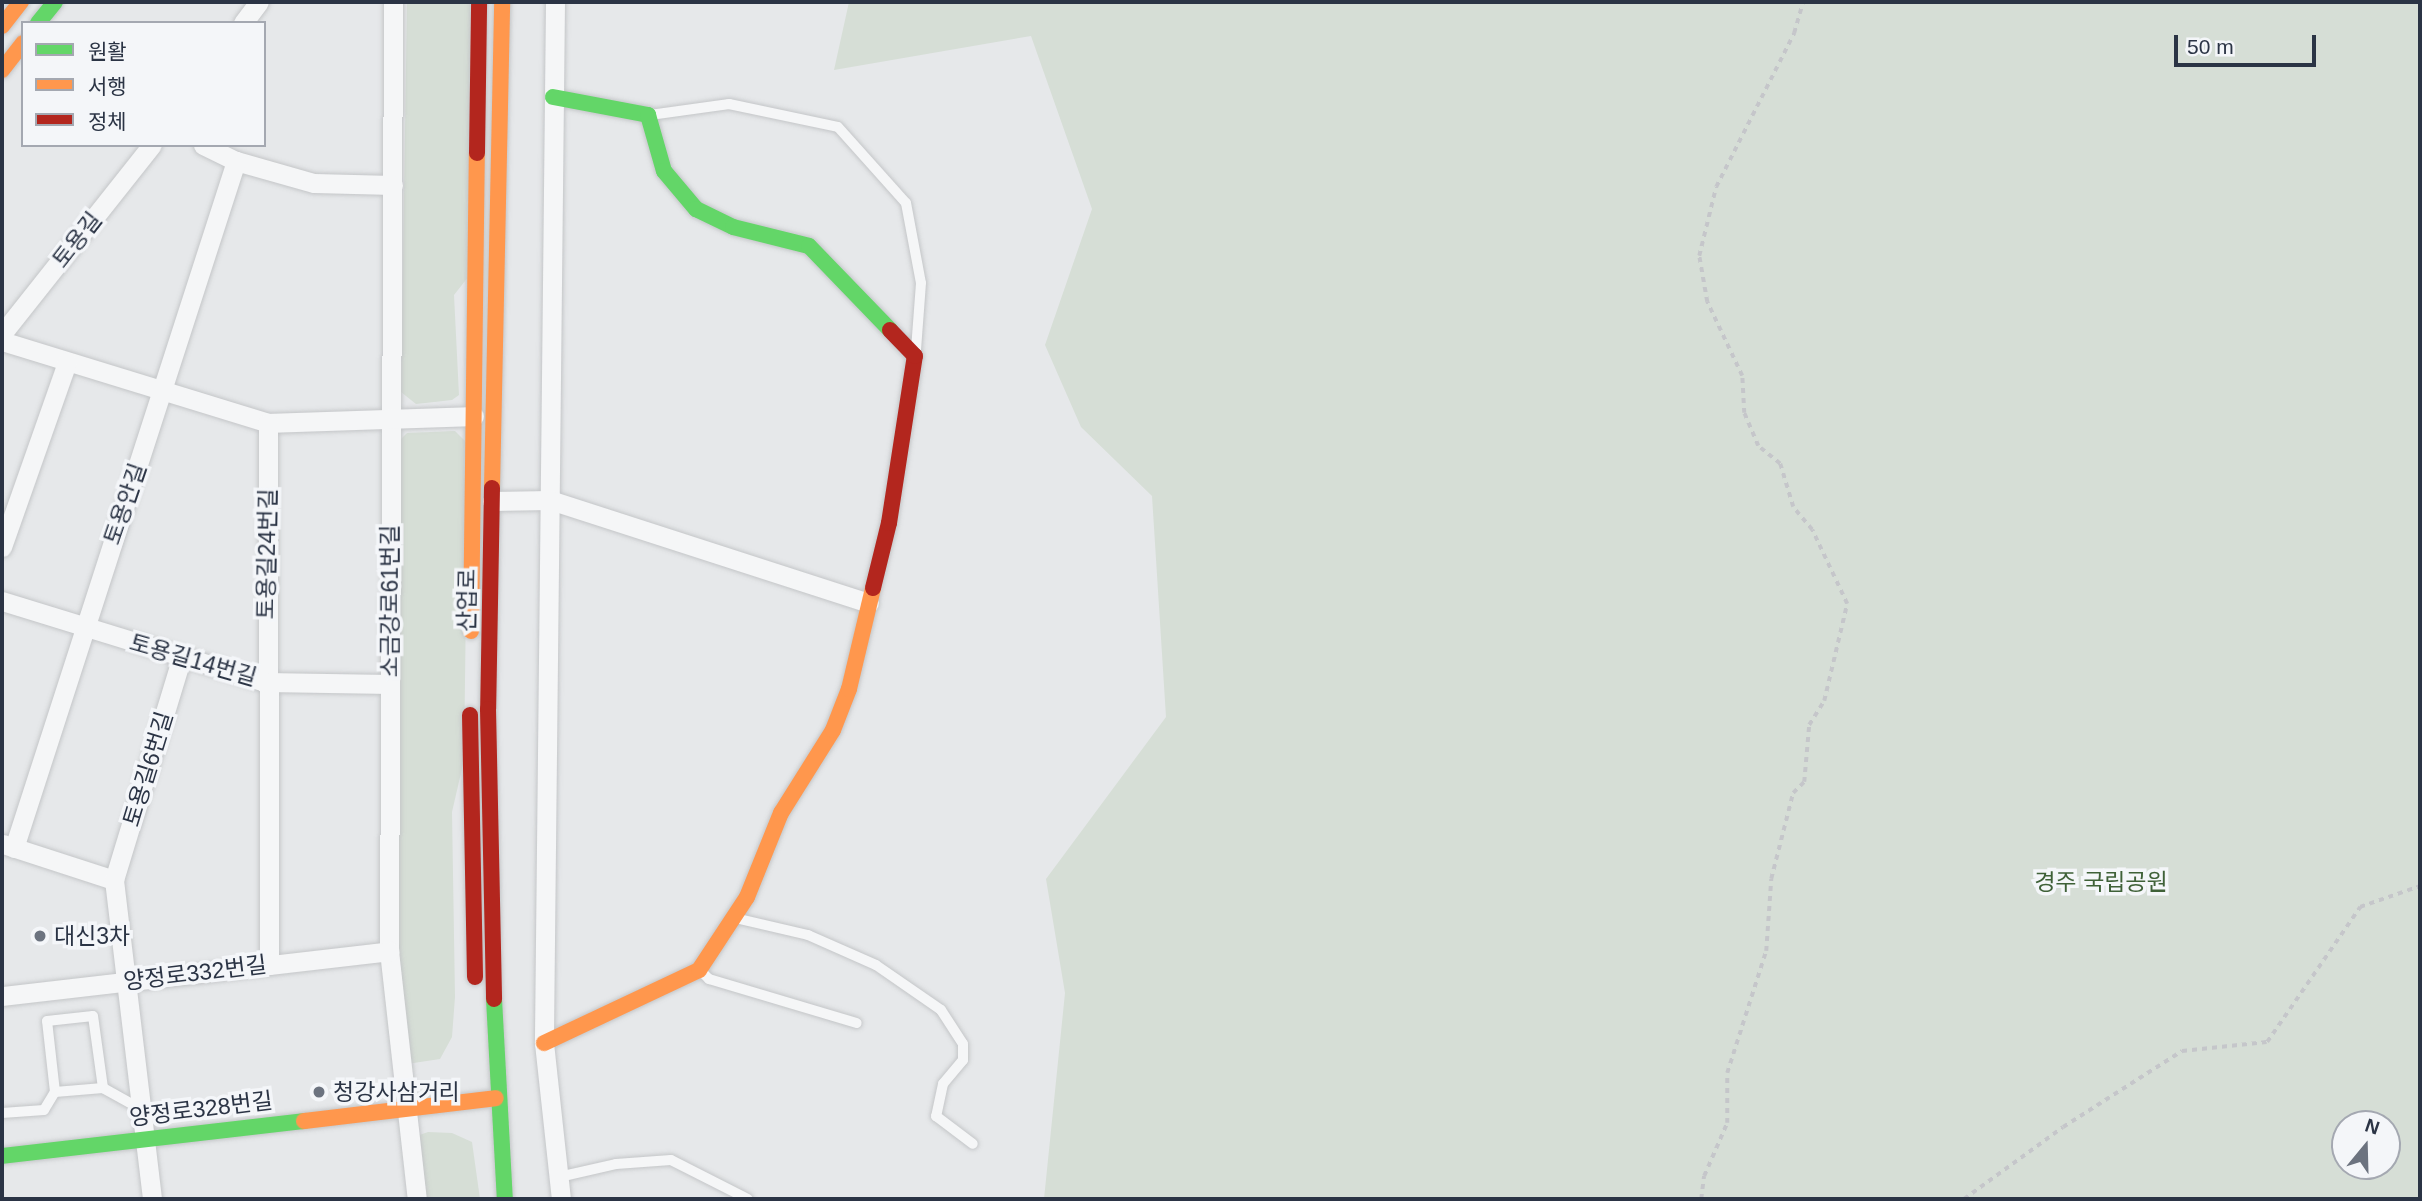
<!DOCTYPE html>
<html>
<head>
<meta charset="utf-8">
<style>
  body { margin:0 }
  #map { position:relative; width:2422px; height:1201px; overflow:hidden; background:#e6e8ea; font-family:Helvetica,"Noto Sans KR",sans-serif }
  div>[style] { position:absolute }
  .green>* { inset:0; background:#d6ded6 }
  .path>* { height:3.5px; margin-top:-1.75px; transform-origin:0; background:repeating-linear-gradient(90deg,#c5c6ca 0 5px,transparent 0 10px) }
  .roads { filter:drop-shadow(0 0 2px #c4c6c8) drop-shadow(0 0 2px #c4c6c8) }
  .lane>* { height:10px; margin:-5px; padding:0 5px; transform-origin:5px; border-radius:5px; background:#f5f6f7 }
  .street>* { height:19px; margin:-9.5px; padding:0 9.5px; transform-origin:9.5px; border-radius:9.5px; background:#f5f6f7 }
  .fast>* { height:16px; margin:-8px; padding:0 8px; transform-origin:8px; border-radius:8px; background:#63d668 }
  .slow>* { height:16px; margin:-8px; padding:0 8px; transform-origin:8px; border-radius:8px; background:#ff974d }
  .jam>* { height:16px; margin:-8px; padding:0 8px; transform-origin:8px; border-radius:8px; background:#b3261e }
  .dots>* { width:19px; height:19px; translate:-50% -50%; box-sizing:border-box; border:4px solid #f4f6f9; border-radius:50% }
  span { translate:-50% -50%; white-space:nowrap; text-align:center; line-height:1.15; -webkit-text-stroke:7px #f4f6f9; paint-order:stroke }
  .street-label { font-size:23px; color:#2b3445 }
  .park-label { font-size:23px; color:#3f6138 }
  .poi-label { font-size:23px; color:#2b3445 }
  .left { translate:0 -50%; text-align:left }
  .frame { position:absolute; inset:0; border:4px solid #2b3445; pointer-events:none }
  .legend { position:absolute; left:21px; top:21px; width:245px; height:126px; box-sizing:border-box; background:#f4f6f9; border:2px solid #a4a8b1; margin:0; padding:9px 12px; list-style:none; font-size:21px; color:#2b3445 }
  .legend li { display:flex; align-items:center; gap:14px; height:35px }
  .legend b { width:35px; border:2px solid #a4a8b1 }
  .north { position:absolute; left:2331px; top:1110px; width:70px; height:70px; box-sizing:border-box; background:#f4f6f9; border:2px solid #a4a8b1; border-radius:50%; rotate:19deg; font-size:19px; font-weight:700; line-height:28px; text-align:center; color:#2b3445 }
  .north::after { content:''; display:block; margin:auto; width:24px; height:32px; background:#6c737f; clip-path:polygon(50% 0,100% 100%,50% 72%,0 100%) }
  .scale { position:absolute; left:2174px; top:35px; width:142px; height:32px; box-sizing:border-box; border:4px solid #2b3445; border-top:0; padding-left:9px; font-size:21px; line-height:24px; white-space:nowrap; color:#2b3445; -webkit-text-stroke:5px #f4f6f9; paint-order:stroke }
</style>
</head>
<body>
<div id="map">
  <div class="green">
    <div style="clip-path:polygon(407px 2px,470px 2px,469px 276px,454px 295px,459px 395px,452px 400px,416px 404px,401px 392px)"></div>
    <div style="clip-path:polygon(evenodd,849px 2px,2420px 2px,2420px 1199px,1044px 1199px,1065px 993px,1046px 879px,1166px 717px,1152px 496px,1081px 427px,1045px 345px,1092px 209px,1031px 36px,834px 70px,849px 2px,2345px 1124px,2387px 1124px,2387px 1166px,2345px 1166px,2345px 1124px)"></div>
    <div style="clip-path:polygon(455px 431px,468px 444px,464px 760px,452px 812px,455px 997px,452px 1037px,440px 1059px,407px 1064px,394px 951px,397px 443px,407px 433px)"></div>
    <div style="clip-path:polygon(428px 1132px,452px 1133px,472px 1142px,480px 1199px,422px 1199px,414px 1137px)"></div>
  </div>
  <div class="path">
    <div style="left:1701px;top:1199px;width:23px;rotate:-83deg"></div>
    <div style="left:1704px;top:1176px;width:58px;rotate:-66.5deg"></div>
    <div style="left:1727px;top:1123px;width:50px;rotate:-90deg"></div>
    <div style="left:1727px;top:1073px;width:128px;rotate:-72.3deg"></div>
    <div style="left:1766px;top:951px;width:72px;rotate:-86deg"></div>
    <div style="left:1771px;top:879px;width:89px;rotate:-75.7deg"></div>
    <div style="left:1793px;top:793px;width:16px;rotate:-45deg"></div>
    <div style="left:1804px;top:782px;width:57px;rotate:-85deg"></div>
    <div style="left:1809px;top:725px;width:28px;rotate:-58deg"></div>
    <div style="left:1824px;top:701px;width:100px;rotate:-76.7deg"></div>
    <div style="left:1847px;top:604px;width:82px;rotate:-115.3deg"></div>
    <div style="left:1812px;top:530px;width:30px;rotate:-130deg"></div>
    <div style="left:1793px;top:507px;width:45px;rotate:-106.8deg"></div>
    <div style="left:1780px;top:464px;width:28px;rotate:-141deg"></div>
    <div style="left:1758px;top:446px;width:36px;rotate:-113deg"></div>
    <div style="left:1744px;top:413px;width:37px;rotate:-93deg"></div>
    <div style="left:1742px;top:376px;width:82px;rotate:-115.3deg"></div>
    <div style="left:1707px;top:302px;width:47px;rotate:-99.9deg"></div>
    <div style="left:1699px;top:256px;width:71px;rotate:-76.2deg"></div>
    <div style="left:1716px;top:187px;width:173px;rotate:-63.1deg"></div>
    <div style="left:1794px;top:33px;width:32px;rotate:-74deg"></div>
    <div style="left:1964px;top:1199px;width:122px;rotate:-36deg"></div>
    <div style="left:2063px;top:1127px;width:141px;rotate:-32.6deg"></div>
    <div style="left:2182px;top:1051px;width:85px;rotate:-6deg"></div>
    <div style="left:2267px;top:1042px;width:164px;rotate:-55.4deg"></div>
    <div style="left:2360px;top:907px;width:64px;rotate:-19.3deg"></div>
  </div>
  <div class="roads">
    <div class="lane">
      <div style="left:650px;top:115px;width:80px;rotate:-7.9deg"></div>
      <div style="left:729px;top:104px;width:111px;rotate:11.9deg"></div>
      <div style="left:838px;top:127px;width:102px;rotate:48.2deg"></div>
      <div style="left:906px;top:203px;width:81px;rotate:79.4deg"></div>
      <div style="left:921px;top:283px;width:66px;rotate:94.3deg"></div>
      <div style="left:735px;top:918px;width:75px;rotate:13.1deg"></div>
      <div style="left:808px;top:935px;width:74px;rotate:23.8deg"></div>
      <div style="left:876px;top:965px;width:79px;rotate:34.7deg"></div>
      <div style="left:941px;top:1010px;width:40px;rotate:57.1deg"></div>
      <div style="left:963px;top:1044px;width:16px;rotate:90deg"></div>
      <div style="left:963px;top:1060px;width:31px;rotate:130deg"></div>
      <div style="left:943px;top:1084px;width:33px;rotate:102deg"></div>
      <div style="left:936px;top:1116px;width:46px;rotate:37.1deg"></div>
      <div style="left:700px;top:970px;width:13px;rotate:45deg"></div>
      <div style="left:709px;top:979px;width:154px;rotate:16.6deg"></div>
      <div style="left:55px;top:1092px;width:48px;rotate:-4.8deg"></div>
      <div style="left:2px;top:1113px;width:42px;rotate:-4.1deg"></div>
      <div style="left:44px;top:1110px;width:21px;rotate:-59deg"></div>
      <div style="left:55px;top:1092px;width:71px;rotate:-96.4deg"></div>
      <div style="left:47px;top:1021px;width:46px;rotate:-6.2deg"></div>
      <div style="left:93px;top:1016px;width:73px;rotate:82.1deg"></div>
      <div style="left:103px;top:1088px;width:43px;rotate:28.9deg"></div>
      <div style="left:559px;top:1177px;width:58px;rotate:-12.8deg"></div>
      <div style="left:616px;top:1164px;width:55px;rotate:-4.2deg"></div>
      <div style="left:671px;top:1160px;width:86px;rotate:26.9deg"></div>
    </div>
    <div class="street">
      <div style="left:393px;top:2px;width:949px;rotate:90.24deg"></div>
      <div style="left:389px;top:951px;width:250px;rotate:83.6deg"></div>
      <div style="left:555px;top:2px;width:1041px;rotate:90.61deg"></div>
      <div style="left:544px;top:1043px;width:157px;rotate:83.8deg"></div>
      <div style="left:243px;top:23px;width:26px;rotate:-53deg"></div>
      <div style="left:203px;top:145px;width:37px;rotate:26deg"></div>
      <div style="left:236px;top:161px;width:81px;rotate:15.8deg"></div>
      <div style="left:314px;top:183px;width:79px;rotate:1.5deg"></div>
      <div style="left:2px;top:334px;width:241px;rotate:-51.6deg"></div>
      <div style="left:2px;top:341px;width:278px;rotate:17.1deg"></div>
      <div style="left:268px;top:423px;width:206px;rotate:-1.9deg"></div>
      <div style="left:268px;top:423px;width:542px;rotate:89.89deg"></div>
      <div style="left:492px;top:501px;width:58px;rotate:-1deg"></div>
      <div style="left:550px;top:500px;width:335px;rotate:17.9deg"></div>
      <div style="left:2px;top:547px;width:196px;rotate:-70.6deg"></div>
      <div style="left:2px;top:601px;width:275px;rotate:17.1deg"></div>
      <div style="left:265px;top:682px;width:125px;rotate:0.9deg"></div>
      <div style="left:3px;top:844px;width:117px;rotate:18deg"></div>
      <div style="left:114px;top:880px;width:321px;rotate:83.2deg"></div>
      <div style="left:14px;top:848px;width:722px;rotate:-72.09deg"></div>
      <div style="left:114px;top:880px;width:231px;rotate:-73.1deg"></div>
      <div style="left:2px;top:996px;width:390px;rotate:-6.6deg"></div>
    </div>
    <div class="fast">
      <div style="left:38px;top:23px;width:27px;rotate:-51deg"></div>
      <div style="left:553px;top:97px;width:97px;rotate:10.7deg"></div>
      <div style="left:648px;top:115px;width:58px;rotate:74.1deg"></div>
      <div style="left:664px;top:171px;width:50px;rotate:49.9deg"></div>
      <div style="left:696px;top:209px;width:41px;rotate:25.9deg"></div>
      <div style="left:733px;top:227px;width:78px;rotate:14deg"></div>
      <div style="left:809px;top:246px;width:117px;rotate:46deg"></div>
      <div style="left:494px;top:999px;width:200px;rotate:86.9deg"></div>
      <div style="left:2px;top:1156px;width:304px;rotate:-6.6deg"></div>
    </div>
    <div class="slow">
      <div style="left:2px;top:26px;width:31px;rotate:-52deg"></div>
      <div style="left:2px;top:70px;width:34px;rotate:-52deg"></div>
      <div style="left:492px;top:488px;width:486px;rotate:-88.8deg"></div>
      <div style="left:471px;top:631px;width:478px;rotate:-89.3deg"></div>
      <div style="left:544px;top:1043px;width:171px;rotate:-25.2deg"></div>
      <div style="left:699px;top:970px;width:87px;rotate:-56.7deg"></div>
      <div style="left:747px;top:897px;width:91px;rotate:-68deg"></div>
      <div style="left:781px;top:813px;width:98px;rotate:-57.9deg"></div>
      <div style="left:833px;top:730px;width:44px;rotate:-68.7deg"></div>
      <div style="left:849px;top:689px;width:104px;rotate:-76.6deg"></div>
      <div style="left:304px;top:1121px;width:193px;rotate:-6.8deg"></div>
    </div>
    <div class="jam">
      <div style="left:477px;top:153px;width:151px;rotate:-89.2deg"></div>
      <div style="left:492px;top:488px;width:221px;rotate:91deg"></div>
      <div style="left:488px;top:709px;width:290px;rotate:88.8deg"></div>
      <div style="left:873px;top:588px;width:67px;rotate:-76.2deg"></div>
      <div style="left:889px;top:523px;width:169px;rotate:-81.2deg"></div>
      <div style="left:915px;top:356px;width:36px;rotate:-134deg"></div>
      <div style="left:470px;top:715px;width:262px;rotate:88.9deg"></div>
    </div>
  </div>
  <div class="dots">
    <div style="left:40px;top:936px;background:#6c737f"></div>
    <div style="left:319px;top:1092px;background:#6c737f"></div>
  </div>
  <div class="street-label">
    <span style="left:77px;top:240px;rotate:-52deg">토용길</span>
    <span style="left:125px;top:504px;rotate:-71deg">토용안길</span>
    <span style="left:267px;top:554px;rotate:-89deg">토용길24번길</span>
    <span style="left:467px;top:600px;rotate:-89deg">산업로</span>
    <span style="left:390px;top:601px;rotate:-90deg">소금강로61번길</span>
    <span style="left:193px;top:660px;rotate:16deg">토용길14번길</span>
    <span style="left:148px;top:769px;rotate:-73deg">토용길6번길</span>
    <span style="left:195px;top:973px;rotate:-7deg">양정로332번길</span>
    <span style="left:201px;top:1109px;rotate:-7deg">양정로328번길</span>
  </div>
  <div class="park-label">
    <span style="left:2101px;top:882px">경주 국립공원</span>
  </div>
  <div class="poi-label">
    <span class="left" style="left:54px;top:936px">대신3차</span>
    <span class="left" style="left:333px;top:1092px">청강사삼거리</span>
  </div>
  <div class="frame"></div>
  <ul class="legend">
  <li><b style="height:9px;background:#63d668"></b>원활</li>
  <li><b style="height:9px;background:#ff974d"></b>서행</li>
  <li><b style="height:9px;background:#b3261e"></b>정체</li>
  </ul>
  <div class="north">N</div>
  <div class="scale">50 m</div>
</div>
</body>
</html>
